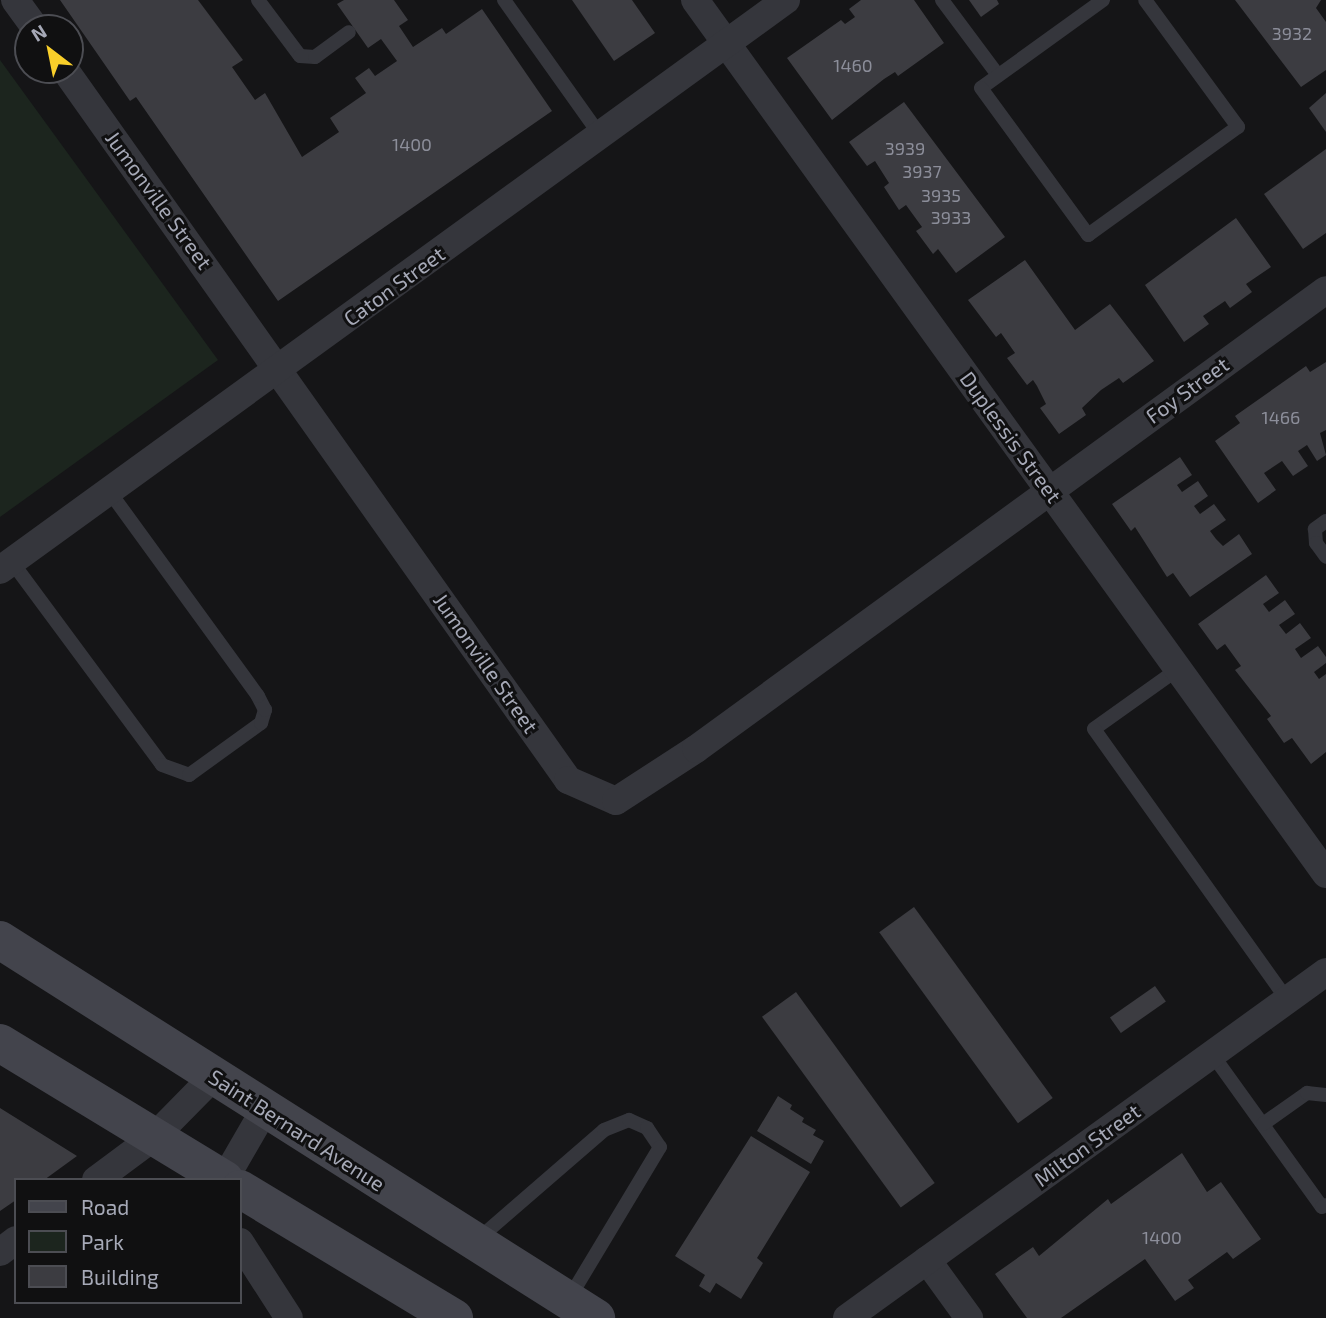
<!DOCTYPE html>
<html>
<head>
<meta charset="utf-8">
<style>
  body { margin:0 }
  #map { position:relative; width:1326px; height:1318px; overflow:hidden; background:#151517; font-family:"Exo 2",sans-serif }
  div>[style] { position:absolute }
  .green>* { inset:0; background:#1c251e }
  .building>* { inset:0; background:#3c3c41; transform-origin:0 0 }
  .service>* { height:14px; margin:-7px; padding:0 7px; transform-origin:7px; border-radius:7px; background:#35363c }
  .minor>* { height:28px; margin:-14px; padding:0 14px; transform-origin:14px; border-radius:14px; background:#35363c }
  .secondary>* { height:38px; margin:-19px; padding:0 19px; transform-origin:19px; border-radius:19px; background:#43444c }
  span { translate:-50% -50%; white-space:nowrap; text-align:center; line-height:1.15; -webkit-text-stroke:6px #101011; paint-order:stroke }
  .number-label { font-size:18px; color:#8c8e9a }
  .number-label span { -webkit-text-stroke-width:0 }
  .street-label { font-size:21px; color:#a6a9b7 }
  .legend { position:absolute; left:14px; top:1178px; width:228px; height:126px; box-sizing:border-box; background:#101011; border:2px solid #4c4d53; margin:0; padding:9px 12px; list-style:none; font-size:21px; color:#a6a9b7 }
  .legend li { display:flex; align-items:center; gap:14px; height:35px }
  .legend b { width:35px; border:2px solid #4c4d53 }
  .north { position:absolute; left:14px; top:14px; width:70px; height:70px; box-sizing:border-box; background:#101011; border:2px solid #4c4d53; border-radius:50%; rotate:328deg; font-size:19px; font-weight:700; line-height:28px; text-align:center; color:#a6a9b7 }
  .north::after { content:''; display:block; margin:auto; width:24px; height:32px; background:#f9cf2a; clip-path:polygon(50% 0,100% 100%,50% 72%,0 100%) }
</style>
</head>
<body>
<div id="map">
  <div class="green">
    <div style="clip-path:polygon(0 60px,218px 360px,0 517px)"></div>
  </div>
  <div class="building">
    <div style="clip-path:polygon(60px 0,198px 0,243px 60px,232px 67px,255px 100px,265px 93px,302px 157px,339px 132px,330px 118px,366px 93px,355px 78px,369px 68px,375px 76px,397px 61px,381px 39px,368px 48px,337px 4px,344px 0,394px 0,408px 20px,399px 26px,413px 47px,442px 28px,446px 34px,482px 9px,552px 111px,278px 301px,136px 97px,130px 101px)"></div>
    <div style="clip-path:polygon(572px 0,632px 0,655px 33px,614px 61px)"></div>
    <div style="clip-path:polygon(861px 0,914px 0,944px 43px,898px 76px,895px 72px,884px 79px,832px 120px,787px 58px,841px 20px,845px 24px,855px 17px,849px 9px)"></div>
    <div style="clip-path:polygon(969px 0,997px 0,999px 4px,981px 17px)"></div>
    <div style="clip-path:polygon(1235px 0,1321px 0,1316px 8px,1326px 22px,1326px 70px,1301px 87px)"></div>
    <div style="clip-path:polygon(1326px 93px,1326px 132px,1309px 108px)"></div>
    <div style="clip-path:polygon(904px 102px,1005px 237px,956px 273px,938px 249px,933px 254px,916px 231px,922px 227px,906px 205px,899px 210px,884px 187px,889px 183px,875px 161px,867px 166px,849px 142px)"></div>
    <div style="clip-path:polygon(1326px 149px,1326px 233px,1303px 249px,1264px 194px)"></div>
    <div style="clip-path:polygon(1236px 218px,1271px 267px,1246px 284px,1252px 292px,1230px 308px,1225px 301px,1203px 316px,1209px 324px,1184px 342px,1145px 285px)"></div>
    <div style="clip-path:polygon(1025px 260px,1075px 330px,1110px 304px,1154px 361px,1123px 383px,1119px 378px,1101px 390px,1082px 408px,1086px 415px,1059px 434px,1040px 408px,1046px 404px,1037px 386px,1033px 380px,1027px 385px,1007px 358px,1015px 353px,1001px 333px,996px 337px,968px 300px)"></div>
    <div style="clip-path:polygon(1326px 362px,1326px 430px,1320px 433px,1326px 455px,1317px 461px,1307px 445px,1298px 451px,1308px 466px,1293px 476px,1282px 461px,1264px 473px,1276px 490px,1258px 503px,1215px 441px,1240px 423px,1235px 416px,1306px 366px,1310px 372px)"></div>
    <div style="clip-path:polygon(1180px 457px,1192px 475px,1177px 485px,1182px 492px,1198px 481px,1208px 496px,1194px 506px,1200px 514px,1214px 504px,1226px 520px,1210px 531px,1216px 539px,1223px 546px,1239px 534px,1252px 554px,1190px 597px,1173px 573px,1167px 577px,1135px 527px,1131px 531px,1112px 504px)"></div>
    <div style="clip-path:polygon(1266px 575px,1279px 593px,1263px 604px,1269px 612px,1285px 600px,1295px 614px,1279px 625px,1286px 634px,1300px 623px,1311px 638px,1295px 649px,1301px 658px,1318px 646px,1326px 657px,1326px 663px,1314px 672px,1319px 679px,1326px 674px,1326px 752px,1311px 764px,1292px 738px,1284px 743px,1267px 719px,1271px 716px,1235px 670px,1241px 666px,1225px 644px,1217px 650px,1198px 624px)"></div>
    <div style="left:914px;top:907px;width:236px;height:43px;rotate:54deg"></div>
    <div style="left:1155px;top:986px;width:19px;height:55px;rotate:55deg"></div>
    <div style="left:796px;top:992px;width:236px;height:42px;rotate:54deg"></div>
    <div style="clip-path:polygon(778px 1096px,792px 1105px,790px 1109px,804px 1118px,802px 1122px,816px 1130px,813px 1135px,824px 1141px,811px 1164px,757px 1131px)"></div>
    <div style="clip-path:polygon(0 1108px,77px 1156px,44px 1180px,16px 1180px,16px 1200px,0 1211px)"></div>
    <div style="clip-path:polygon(751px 1136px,810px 1172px,757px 1258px,763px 1263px,741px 1299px,716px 1283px,710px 1293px,699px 1286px,705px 1275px,675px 1256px)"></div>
    <div style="clip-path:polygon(1182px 1153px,1207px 1192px,1221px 1182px,1261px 1239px,1233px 1259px,1227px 1252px,1188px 1280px,1194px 1288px,1175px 1301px,1145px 1259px,1061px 1318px,1027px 1318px,995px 1274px,1033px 1247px,1039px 1256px,1108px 1199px,1111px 1204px)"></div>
  </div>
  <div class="service">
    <div style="left:258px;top:0;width:70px;rotate:53.1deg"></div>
    <div style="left:300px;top:56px;width:15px;rotate:4deg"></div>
    <div style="left:315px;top:57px;width:42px;rotate:-36.3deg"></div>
    <div style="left:504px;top:0;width:166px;rotate:54.6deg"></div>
    <div style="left:942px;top:0;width:94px;rotate:53.3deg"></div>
    <div style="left:1103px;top:0;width:150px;rotate:144.2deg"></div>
    <div style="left:981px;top:88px;width:182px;rotate:53.9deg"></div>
    <div style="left:1088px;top:235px;width:185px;rotate:-35.8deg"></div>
    <div style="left:1238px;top:127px;width:157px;rotate:-126.2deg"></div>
    <div style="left:1326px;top:521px;width:14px;rotate:144deg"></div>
    <div style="left:1315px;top:529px;width:14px;rotate:86deg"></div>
    <div style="left:1316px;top:543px;width:17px;rotate:54deg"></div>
    <div style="left:12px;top:562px;width:252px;rotate:53.5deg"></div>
    <div style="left:162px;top:765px;width:29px;rotate:20deg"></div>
    <div style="left:189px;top:775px;width:89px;rotate:-35.8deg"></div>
    <div style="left:261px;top:723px;width:14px;rotate:-73deg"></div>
    <div style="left:265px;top:710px;width:16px;rotate:-117deg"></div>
    <div style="left:258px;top:696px;width:253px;rotate:-126deg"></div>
    <div style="left:1178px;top:669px;width:103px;rotate:144.5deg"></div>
    <div style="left:1094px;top:729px;width:333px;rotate:54.5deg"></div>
    <div style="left:1212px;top:1054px;width:188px;rotate:54.3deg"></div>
    <div style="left:1322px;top:1207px;width:4px;rotate:-27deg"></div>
    <div style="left:1263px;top:1124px;width:54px;rotate:-35.2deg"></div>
    <div style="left:1307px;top:1093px;width:19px;rotate:6deg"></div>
    <div style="left:476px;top:1241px;width:169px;rotate:-40.9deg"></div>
    <div style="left:604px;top:1130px;width:27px;rotate:-22deg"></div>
    <div style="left:629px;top:1120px;width:20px;rotate:24deg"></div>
    <div style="left:647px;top:1128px;width:23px;rotate:56deg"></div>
    <div style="left:660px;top:1147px;width:179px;rotate:121deg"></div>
  </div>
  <div class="minor">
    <div style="left:15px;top:0;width:34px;rotate:54deg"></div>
    <div style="left:695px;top:0;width:1078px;rotate:54.17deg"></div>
    <div style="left:65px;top:70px;width:870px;rotate:54.68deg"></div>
    <div style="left:568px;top:780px;width:52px;rotate:23.6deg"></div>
    <div style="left:616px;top:801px;width:95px;rotate:-33deg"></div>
    <div style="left:696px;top:749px;width:779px;rotate:-36.08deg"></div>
    <div style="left:0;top:570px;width:971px;rotate:-35.95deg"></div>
    <div style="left:96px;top:1180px;width:72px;rotate:-36.6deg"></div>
    <div style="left:154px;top:1137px;width:84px;rotate:-45.5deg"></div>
    <div style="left:224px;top:1180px;width:82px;rotate:-60deg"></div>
    <div style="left:240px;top:1242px;width:90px;rotate:57.2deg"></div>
    <div style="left:0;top:1252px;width:20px;rotate:-37deg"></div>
    <div style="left:927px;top:1260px;width:72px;rotate:54.1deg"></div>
    <div style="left:847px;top:1318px;width:591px;rotate:-35.84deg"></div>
  </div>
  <div class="secondary">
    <div style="left:0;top:940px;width:706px;rotate:32.38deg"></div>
    <div style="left:0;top:1043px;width:263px;rotate:31.3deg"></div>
    <div style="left:240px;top:1189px;width:250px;rotate:31.1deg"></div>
  </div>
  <div class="number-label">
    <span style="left:1292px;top:33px">3932</span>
    <span style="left:853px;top:65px">1460</span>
    <span style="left:412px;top:144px">1400</span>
    <span style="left:905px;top:148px">3939</span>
    <span style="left:922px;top:171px">3937</span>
    <span style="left:941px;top:195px">3935</span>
    <span style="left:951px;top:217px">3933</span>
    <span style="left:1281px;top:417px">1466</span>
    <span style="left:1162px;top:1237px">1400</span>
  </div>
  <div class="street-label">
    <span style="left:159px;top:200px;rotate:54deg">Jumonville Street</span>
    <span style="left:394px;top:286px;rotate:-36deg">Caton Street</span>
    <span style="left:1187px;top:390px;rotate:-36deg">Foy Street</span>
    <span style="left:1011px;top:437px;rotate:54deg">Duplessis Street</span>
    <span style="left:486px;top:663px;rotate:55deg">Jumonville Street</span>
    <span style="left:297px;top:1130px;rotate:33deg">Saint Bernard Avenue</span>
    <span style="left:1087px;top:1145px;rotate:-36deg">Milton Street</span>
  </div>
  <ul class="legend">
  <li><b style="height:9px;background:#43444c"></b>Road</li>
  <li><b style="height:19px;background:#1c251e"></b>Park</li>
  <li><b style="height:19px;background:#3c3c41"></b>Building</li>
  </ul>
  <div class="north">N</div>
</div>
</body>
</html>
